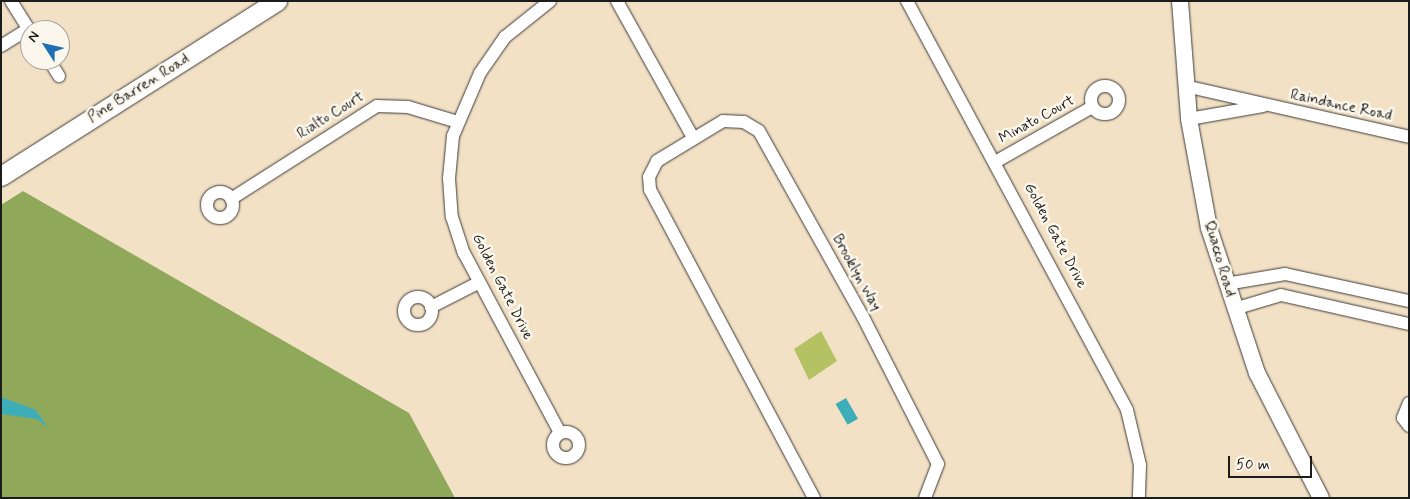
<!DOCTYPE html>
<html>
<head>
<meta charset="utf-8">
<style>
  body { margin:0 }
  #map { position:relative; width:1410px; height:499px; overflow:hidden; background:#f3e1c6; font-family:Mynerve,sans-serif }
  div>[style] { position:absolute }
  .green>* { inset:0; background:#b5c264 }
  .forest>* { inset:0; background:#90a85a }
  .water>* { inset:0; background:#3daeb8; transform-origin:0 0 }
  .roads { filter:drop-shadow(0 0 1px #3c3a36) drop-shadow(0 0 1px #3c3a36) }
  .minor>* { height:12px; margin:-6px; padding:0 6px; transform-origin:6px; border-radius:6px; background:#fff }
  .minor>.ring { margin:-6px; padding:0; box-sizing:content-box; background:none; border:12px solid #fff; border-radius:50% }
  .tertiary>* { height:16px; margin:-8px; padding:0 8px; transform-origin:8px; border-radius:8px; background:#fff }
  .secondary>* { height:19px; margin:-9.5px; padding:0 9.5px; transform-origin:9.5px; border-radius:9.5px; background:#fff }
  span { translate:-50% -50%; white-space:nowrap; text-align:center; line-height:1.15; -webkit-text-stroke:5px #fbf7ec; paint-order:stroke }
  .street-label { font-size:15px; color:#1c1c1c }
  .frame { position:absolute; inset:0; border:2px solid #1c1c1c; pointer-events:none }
  .north { position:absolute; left:20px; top:20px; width:50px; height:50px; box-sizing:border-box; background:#fbf7ec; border:1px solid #a29f99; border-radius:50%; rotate:305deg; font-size:14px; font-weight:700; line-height:20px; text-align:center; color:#1c1c1c }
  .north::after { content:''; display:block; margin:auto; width:18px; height:22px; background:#1f6fb2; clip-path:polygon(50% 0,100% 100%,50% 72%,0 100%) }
  .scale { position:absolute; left:1228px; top:456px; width:84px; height:22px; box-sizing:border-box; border:2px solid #1c1c1c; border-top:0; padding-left:6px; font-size:15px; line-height:18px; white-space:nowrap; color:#1c1c1c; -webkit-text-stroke:4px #fbf7ec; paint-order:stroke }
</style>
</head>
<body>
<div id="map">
  <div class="green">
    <div style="clip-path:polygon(821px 331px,837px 361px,809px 380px,794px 349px)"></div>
  </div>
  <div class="forest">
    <div style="clip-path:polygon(23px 191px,409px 413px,455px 498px,1px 498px,1px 205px)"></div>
  </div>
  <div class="water">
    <div style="clip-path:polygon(1px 397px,36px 410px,48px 428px,37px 419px,1px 414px)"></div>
    <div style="left:846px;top:398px;width:24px;height:12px;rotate:60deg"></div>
  </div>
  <div class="roads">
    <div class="minor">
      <div style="left:11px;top:1px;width:36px;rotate:58deg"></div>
      <div style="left:550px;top:1px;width:58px;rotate:141.3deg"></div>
      <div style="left:505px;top:37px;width:44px;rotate:124.8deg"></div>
      <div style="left:480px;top:73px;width:69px;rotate:113.2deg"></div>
      <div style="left:453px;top:136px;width:42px;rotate:95.4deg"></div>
      <div style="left:449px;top:178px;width:39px;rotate:86deg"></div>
      <div style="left:452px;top:217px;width:38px;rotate:72deg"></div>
      <div style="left:464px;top:253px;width:204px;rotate:61.9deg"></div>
      <div style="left:617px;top:1px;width:154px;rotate:60.9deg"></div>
      <div style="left:907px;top:1px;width:464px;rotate:61.7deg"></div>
      <div style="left:1127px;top:410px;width:57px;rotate:76.7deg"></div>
      <div style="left:1140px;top:465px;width:33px;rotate:92deg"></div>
      <div style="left:1px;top:46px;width:32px;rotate:-32deg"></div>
      <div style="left:49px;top:60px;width:19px;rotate:58deg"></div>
      <div class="ring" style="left:1091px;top:86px;width:16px;height:16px"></div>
      <div style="left:1185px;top:86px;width:230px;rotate:12.8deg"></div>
      <div style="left:1189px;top:119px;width:75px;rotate:-10deg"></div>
      <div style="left:997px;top:161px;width:109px;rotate:-29.6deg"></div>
      <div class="ring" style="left:207px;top:192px;width:14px;height:14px"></div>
      <div style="left:231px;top:199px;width:173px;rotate:-32.5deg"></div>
      <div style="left:377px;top:106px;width:31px;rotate:2deg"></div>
      <div style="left:408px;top:107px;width:52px;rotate:16.7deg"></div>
      <div style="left:1226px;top:284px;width:60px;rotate:-9.6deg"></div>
      <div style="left:1285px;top:274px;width:127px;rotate:12.3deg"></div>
      <div class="ring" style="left:404px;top:297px;width:16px;height:16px"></div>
      <div style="left:431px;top:307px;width:53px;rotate:-27.1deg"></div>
      <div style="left:1234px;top:309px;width:49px;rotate:-16.6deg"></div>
      <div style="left:1281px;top:295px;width:131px;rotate:12.8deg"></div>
      <div style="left:1409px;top:403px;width:16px;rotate:112deg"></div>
      <div style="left:1403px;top:418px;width:10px;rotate:53deg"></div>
      <div class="ring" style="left:553px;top:432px;width:14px;height:14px"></div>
      <div style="left:814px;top:498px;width:349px;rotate:-118deg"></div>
      <div style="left:650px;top:190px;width:13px;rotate:-94deg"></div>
      <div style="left:649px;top:177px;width:18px;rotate:-63deg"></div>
      <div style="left:657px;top:161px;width:77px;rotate:-31.2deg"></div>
      <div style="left:723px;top:121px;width:21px;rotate:3deg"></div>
      <div style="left:744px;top:122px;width:17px;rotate:31deg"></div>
      <div style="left:759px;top:131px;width:213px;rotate:60.8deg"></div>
      <div style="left:863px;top:317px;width:165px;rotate:63deg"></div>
      <div style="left:938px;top:464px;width:36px;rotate:111deg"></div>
    </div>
    <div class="tertiary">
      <div style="left:1180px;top:1px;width:118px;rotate:85.6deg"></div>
      <div style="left:1189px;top:119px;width:111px;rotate:79.6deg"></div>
      <div style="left:1209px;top:228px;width:153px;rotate:71.7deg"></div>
      <div style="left:1257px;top:373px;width:140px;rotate:62.9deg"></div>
    </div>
    <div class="secondary">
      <div style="left:1px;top:176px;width:327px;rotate:-32.4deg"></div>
    </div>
  </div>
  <div class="street-label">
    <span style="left:139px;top:89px;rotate:-32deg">Pine Barren Road</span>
    <span style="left:1341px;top:106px;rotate:12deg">Raindance Road</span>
    <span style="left:331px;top:116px;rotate:-32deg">Rialto Court</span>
    <span style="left:1037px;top:120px;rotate:-29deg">Minato Court</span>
    <span style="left:1055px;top:236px;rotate:62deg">Golden Gate Drive</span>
    <span style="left:1219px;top:259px;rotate:74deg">Quacco Road</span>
    <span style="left:856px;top:273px;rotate:61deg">Brooklyn Way</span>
    <span style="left:502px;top:287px;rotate:63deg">Golden Gate Drive</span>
  </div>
  <div class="frame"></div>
  <div class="north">N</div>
  <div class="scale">50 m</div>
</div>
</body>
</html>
